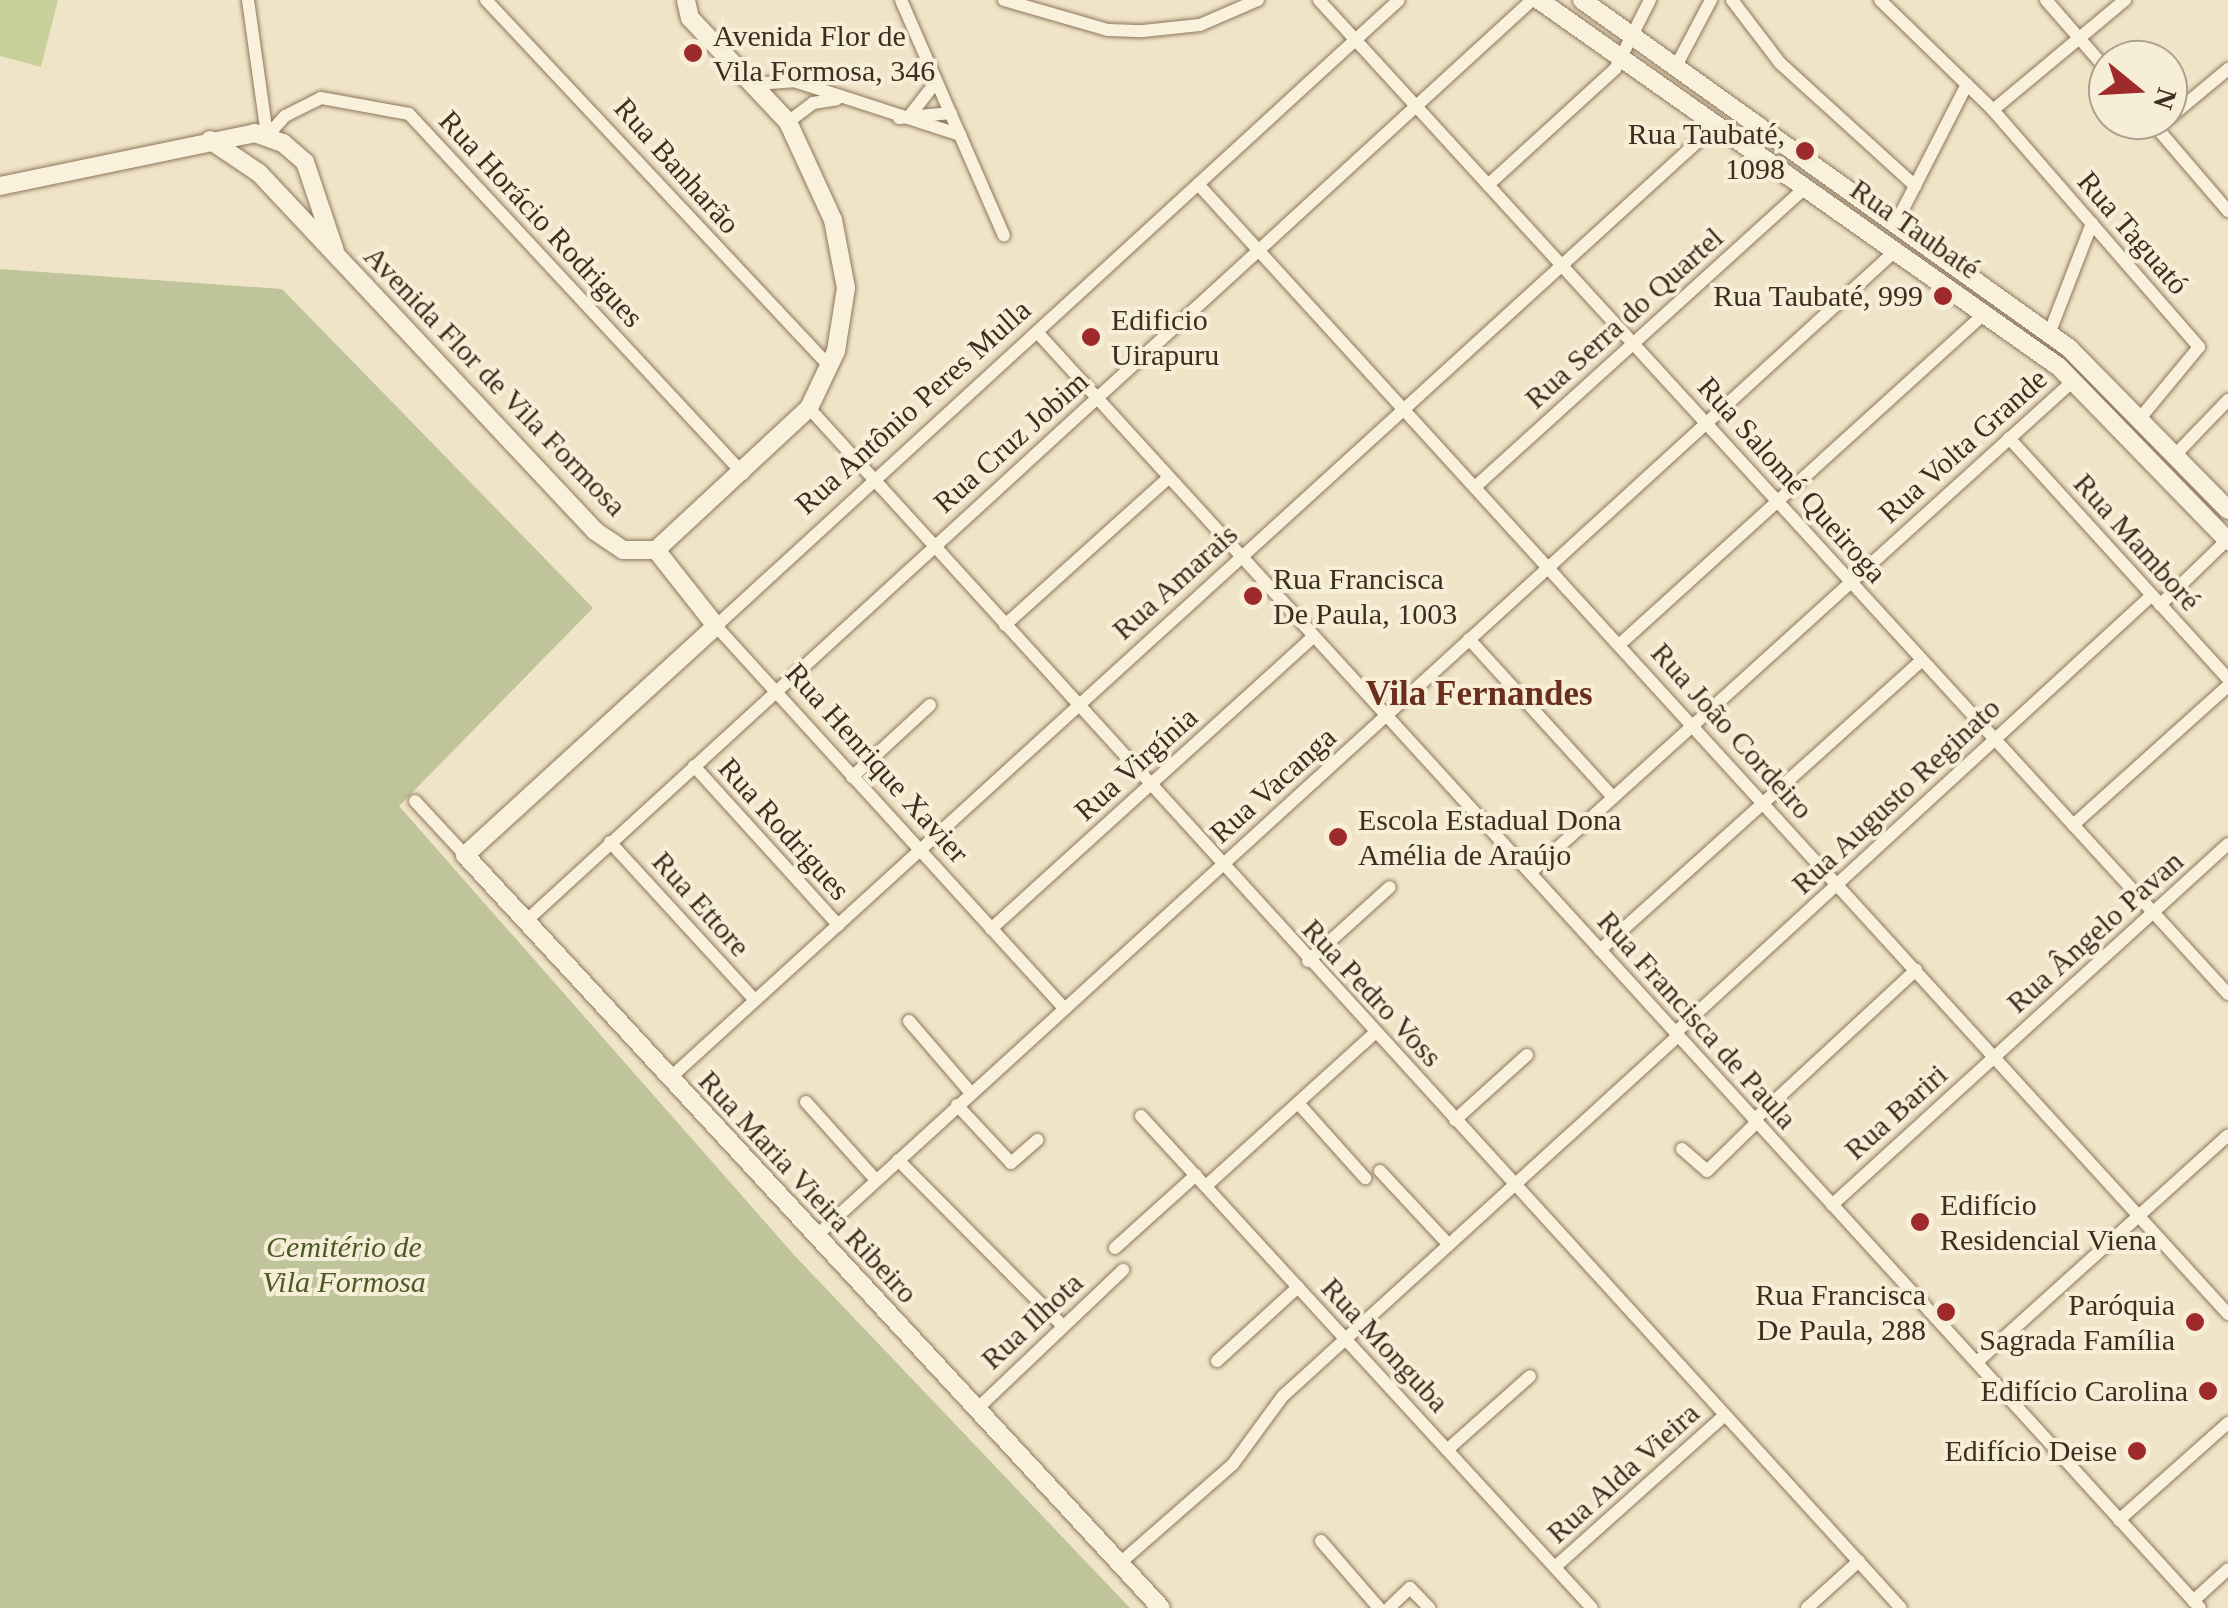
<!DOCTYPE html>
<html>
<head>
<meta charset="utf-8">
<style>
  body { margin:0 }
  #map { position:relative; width:2228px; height:1608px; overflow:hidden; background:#f0e4c8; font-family:"Times New Roman",serif }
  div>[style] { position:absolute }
  .green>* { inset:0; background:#c9cf9b }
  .cemetery>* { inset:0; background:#bfc49a }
  .roads { filter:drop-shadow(0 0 2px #8d765c) drop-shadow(0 0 2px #8d765c) }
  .street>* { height:12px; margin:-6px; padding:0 6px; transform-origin:6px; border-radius:6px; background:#faf1dc }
  .secondary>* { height:18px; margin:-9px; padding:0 9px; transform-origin:9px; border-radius:9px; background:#faf1dc }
  .dots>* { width:28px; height:28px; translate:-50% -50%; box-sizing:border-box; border:5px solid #f7eed8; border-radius:50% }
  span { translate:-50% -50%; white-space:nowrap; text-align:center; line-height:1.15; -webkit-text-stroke:8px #f7eed8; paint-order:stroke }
  .poi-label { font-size:30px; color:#3d2e20 }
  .left { translate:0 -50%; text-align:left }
  .right { translate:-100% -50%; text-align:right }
  .street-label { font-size:30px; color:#3d2e20 }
  .park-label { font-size:30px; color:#4d5a26; font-style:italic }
  .quarter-label { font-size:35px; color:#6b2e1e; font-weight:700 }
  .north { position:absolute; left:2088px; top:40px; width:100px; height:100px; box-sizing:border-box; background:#f7eed8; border:2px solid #ada18e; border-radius:50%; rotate:108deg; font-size:28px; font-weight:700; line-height:40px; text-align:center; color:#3d2e20 }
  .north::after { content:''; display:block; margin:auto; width:35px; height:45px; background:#9e2a2b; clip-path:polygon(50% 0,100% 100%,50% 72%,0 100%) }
</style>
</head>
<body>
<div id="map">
  <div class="green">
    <div style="clip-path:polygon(0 0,58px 0,41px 67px,0 56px)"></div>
  </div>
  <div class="cemetery">
    <div style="clip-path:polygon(0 269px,282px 289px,593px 608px,399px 806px,795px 1256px,1130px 1608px,0 1608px)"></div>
  </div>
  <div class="roads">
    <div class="street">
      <div style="left:248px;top:0;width:137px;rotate:82deg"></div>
      <div style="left:486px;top:0;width:503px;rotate:46.85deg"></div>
      <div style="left:901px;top:0;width:257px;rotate:66.4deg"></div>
      <div style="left:1004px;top:0;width:108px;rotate:16.1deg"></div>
      <div style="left:1108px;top:30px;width:35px;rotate:2deg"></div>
      <div style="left:1143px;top:31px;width:57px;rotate:-6deg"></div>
      <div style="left:1200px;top:25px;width:63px;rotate:-23.3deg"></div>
      <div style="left:1319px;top:0;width:1347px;rotate:47.56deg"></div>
      <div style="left:1732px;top:0;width:79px;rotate:52.7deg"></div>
      <div style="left:1780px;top:63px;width:183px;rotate:42.3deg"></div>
      <div style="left:1880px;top:0;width:158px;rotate:44.2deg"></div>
      <div style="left:1993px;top:110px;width:314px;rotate:49deg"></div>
      <div style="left:2199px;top:347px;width:91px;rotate:129.6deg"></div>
      <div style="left:2046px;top:0;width:94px;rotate:48.9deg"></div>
      <div style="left:1675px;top:68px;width:77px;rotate:-62.1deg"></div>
      <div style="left:755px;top:84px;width:39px;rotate:-4deg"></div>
      <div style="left:794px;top:81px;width:175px;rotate:18deg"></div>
      <div style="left:1993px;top:110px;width:172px;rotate:-39.8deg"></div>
      <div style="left:911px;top:114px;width:41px;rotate:-52deg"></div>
      <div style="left:899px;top:118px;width:52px;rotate:-5.5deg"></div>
      <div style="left:2168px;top:119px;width:78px;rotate:-39.8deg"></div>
      <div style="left:2150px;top:120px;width:120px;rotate:49.4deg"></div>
      <div style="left:788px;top:122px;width:31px;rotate:-37deg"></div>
      <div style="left:813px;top:103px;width:24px;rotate:-9deg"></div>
      <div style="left:267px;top:136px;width:27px;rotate:-48deg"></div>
      <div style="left:285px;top:116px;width:40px;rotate:-26.6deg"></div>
      <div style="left:321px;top:98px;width:89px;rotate:10.3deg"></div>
      <div style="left:409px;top:114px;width:491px;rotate:47.1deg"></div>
      <div style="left:1198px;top:184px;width:1529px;rotate:47.65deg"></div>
      <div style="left:1488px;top:185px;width:172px;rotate:-42.4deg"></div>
      <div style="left:1615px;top:69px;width:77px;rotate:-63.1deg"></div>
      <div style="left:1895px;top:225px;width:158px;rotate:-62.9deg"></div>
      <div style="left:1037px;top:332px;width:1726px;rotate:47.65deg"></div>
      <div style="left:2049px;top:334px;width:119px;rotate:-68.8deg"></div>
      <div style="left:809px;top:408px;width:1622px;rotate:47.7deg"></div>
      <div style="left:2009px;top:438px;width:326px;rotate:47.7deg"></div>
      <div style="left:2177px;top:453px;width:74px;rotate:-46.1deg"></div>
      <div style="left:1475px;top:487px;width:447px;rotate:-42.2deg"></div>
      <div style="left:2160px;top:605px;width:93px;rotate:-44.1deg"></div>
      <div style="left:1005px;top:625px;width:219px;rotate:-42deg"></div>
      <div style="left:1469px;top:639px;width:214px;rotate:47.7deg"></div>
      <div style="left:1619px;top:645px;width:494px;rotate:-42.2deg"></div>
      <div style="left:694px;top:766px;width:215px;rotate:47.8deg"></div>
      <div style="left:852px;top:777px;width:106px;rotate:-42.7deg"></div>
      <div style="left:415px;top:801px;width:74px;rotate:47.2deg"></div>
      <div style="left:2073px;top:825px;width:208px;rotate:-41.9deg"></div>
      <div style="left:610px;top:842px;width:214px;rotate:47.5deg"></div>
      <div style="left:1530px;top:873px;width:734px;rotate:-42.18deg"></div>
      <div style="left:526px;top:921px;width:1364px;rotate:-42.47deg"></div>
      <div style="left:991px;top:929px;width:435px;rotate:-42.2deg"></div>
      <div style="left:1600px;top:950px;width:433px;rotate:-42deg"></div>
      <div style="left:1308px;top:961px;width:110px;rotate:-42.1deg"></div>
      <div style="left:1063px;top:1007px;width:515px;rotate:-132.33deg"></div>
      <div style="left:716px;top:626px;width:926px;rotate:-42.51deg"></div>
      <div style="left:909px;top:1021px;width:95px;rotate:49.3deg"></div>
      <div style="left:1675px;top:1033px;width:646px;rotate:-42.55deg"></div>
      <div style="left:670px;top:1078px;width:1415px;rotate:-42.34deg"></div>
      <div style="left:806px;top:1102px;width:105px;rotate:48.1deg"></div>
      <div style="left:1298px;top:1103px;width:101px;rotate:48.2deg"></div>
      <div style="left:957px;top:1105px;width:79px;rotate:47deg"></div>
      <div style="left:1011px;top:1163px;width:35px;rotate:-41deg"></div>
      <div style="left:1141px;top:1116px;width:667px;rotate:47.49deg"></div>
      <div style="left:1455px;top:1120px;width:97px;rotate:-42.1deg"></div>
      <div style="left:1754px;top:1120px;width:221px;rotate:-42.8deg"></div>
      <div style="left:1682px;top:1149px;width:33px;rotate:41deg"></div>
      <div style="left:1707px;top:1171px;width:69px;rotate:-44.4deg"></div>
      <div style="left:898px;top:1160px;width:234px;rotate:45.2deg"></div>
      <div style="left:1380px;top:1171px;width:101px;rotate:47deg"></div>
      <div style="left:1206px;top:1186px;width:228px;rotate:-42.2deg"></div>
      <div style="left:1832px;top:1205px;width:536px;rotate:-42.35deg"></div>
      <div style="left:816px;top:1236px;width:1462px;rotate:-42.39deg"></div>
      <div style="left:1115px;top:1248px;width:109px;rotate:-42deg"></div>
      <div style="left:1217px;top:1361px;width:110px;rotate:-42.4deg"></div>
      <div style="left:1977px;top:1362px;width:338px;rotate:-42.1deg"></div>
      <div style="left:977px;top:1409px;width:202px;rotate:-43.6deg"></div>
      <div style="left:1447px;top:1450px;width:111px;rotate:-41.7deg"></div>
      <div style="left:2119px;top:1520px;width:146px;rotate:-41.7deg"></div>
      <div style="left:1321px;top:1541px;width:89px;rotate:49.1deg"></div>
      <div style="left:1120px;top:1563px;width:150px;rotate:-41.2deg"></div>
      <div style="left:1233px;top:1464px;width:84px;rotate:-53.7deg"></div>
      <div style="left:1283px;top:1396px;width:534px;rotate:-42.35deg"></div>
      <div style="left:1555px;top:1567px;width:228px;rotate:-41.8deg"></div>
      <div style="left:2193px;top:1601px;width:47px;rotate:-42.4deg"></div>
      <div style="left:1389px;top:1608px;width:29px;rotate:-44deg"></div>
      <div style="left:1410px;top:1588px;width:28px;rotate:46deg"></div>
      <div style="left:1807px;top:1608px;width:70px;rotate:-42.1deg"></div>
    </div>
    <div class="secondary">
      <div style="left:1539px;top:0;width:636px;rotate:35.21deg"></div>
      <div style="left:2059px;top:367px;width:243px;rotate:45.8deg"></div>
      <div style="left:1582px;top:0;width:599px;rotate:35.55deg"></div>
      <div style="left:2069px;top:348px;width:227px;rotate:45.5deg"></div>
      <div style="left:210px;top:140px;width:59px;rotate:34deg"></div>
      <div style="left:259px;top:173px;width:491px;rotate:46.8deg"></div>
      <div style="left:595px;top:531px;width:34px;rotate:34deg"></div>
      <div style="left:623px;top:550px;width:33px"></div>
      <div style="left:656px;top:550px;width:209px;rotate:-42.9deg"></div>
      <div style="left:809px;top:408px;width:63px;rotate:-64.7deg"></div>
      <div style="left:836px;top:351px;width:64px;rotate:-81deg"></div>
      <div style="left:846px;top:288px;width:69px;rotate:-100.8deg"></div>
      <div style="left:833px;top:220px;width:108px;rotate:-114.7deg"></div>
      <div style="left:788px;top:122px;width:143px;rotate:-133.3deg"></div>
      <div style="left:690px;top:18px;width:18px;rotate:-103deg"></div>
      <div style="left:0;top:186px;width:260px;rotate:-11.7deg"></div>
      <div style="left:255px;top:133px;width:30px;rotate:20deg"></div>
      <div style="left:283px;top:143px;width:29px;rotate:41deg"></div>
      <div style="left:305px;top:162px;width:94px;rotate:71.4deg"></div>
      <div style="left:656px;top:550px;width:97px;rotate:51.7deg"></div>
      <div style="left:716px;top:626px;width:340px;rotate:137.6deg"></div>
      <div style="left:465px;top:855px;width:1025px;rotate:47.25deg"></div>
    </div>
  </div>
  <div class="dots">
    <div style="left:693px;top:53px;background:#9e2a2b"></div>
    <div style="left:1805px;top:151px;background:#9e2a2b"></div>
    <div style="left:1943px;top:296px;background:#9e2a2b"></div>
    <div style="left:1091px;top:337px;background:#9e2a2b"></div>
    <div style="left:1253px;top:596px;background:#9e2a2b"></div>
    <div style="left:1338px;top:837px;background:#9e2a2b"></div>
    <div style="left:1920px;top:1222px;background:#9e2a2b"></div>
    <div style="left:1946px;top:1312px;background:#9e2a2b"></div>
    <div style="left:2195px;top:1322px;background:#9e2a2b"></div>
    <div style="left:2208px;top:1391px;background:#9e2a2b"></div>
    <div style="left:2137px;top:1451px;background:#9e2a2b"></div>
  </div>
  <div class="poi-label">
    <span class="left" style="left:713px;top:53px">Avenida Flor de<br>Vila Formosa, 346</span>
    <span class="right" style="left:1785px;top:151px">Rua Taubaté,<br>1098</span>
    <span class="right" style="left:1923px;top:296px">Rua Taubaté, 999</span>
    <span class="left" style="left:1111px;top:337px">Edificio<br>Uirapuru</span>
    <span class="left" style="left:1273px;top:596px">Rua Francisca<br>De Paula, 1003</span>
    <span class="left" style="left:1358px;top:837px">Escola Estadual Dona<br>Amélia de Araújo</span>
    <span class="left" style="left:1940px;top:1222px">Edifício<br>Residencial Viena</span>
    <span class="right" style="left:1926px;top:1312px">Rua Francisca<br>De Paula, 288</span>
    <span class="right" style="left:2175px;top:1322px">Paróquia<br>Sagrada Família</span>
    <span class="right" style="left:2188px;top:1391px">Edifício Carolina</span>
    <span class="right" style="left:2117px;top:1451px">Edifício Deise</span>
  </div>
  <div class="street-label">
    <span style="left:677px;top:166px;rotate:48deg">Rua Banharão</span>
    <span style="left:541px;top:219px;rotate:47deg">Rua Horácio Rodrigues</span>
    <span style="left:1915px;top:229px;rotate:35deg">Rua Taubaté</span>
    <span style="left:2133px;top:233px;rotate:49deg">Rua Taguató</span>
    <span style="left:1624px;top:318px;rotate:-42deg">Rua Serra do Quartel</span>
    <span style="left:495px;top:381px;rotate:46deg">Avenida Flor de Vila Formosa</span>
    <span style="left:913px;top:407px;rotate:-42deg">Rua Antônio Peres Mulla</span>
    <span style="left:1011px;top:442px;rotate:-42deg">Rua Cruz Jobim</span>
    <span style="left:1963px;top:446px;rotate:-42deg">Rua Volta Grande</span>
    <span style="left:1792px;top:480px;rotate:48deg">Rua Salomé Queiroga</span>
    <span style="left:2137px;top:542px;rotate:48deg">Rua Mamboré</span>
    <span style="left:1175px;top:582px;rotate:-42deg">Rua Amarais</span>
    <span style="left:1732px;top:731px;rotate:48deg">Rua João Cordeiro</span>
    <span style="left:877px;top:763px;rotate:48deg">Rua Henrique Xavier</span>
    <span style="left:1136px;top:764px;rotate:-42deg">Rua Virgínia</span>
    <span style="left:1273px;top:785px;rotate:-42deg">Rua Vacanga</span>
    <span style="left:1896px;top:796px;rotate:-43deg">Rua Augusto Reginato</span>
    <span style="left:784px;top:829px;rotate:48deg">Rua Rodrigues</span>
    <span style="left:701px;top:904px;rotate:48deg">Rua Ettore</span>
    <span style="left:2095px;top:932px;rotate:-42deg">Rua Ângelo Pavan</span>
    <span style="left:1372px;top:993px;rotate:47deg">Rua Pedro Voss</span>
    <span style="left:1697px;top:1020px;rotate:48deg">Rua Francisca de Paula</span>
    <span style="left:1896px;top:1112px;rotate:-42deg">Rua Bariri</span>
    <span style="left:808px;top:1187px;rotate:47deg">Rua Maria Vieira Ribeiro</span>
    <span style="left:1032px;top:1321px;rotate:-43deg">Rua Ilhota</span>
    <span style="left:1385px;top:1345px;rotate:47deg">Rua Monguba</span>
    <span style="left:1623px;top:1473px;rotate:-42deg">Rua Alda Vieira</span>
  </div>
  <div class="park-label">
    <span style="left:344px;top:1264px">Cemitério de<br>Vila Formosa</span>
  </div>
  <div class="quarter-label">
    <span style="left:1479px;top:694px">Vila Fernandes</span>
  </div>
  <div class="north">N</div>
</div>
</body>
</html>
